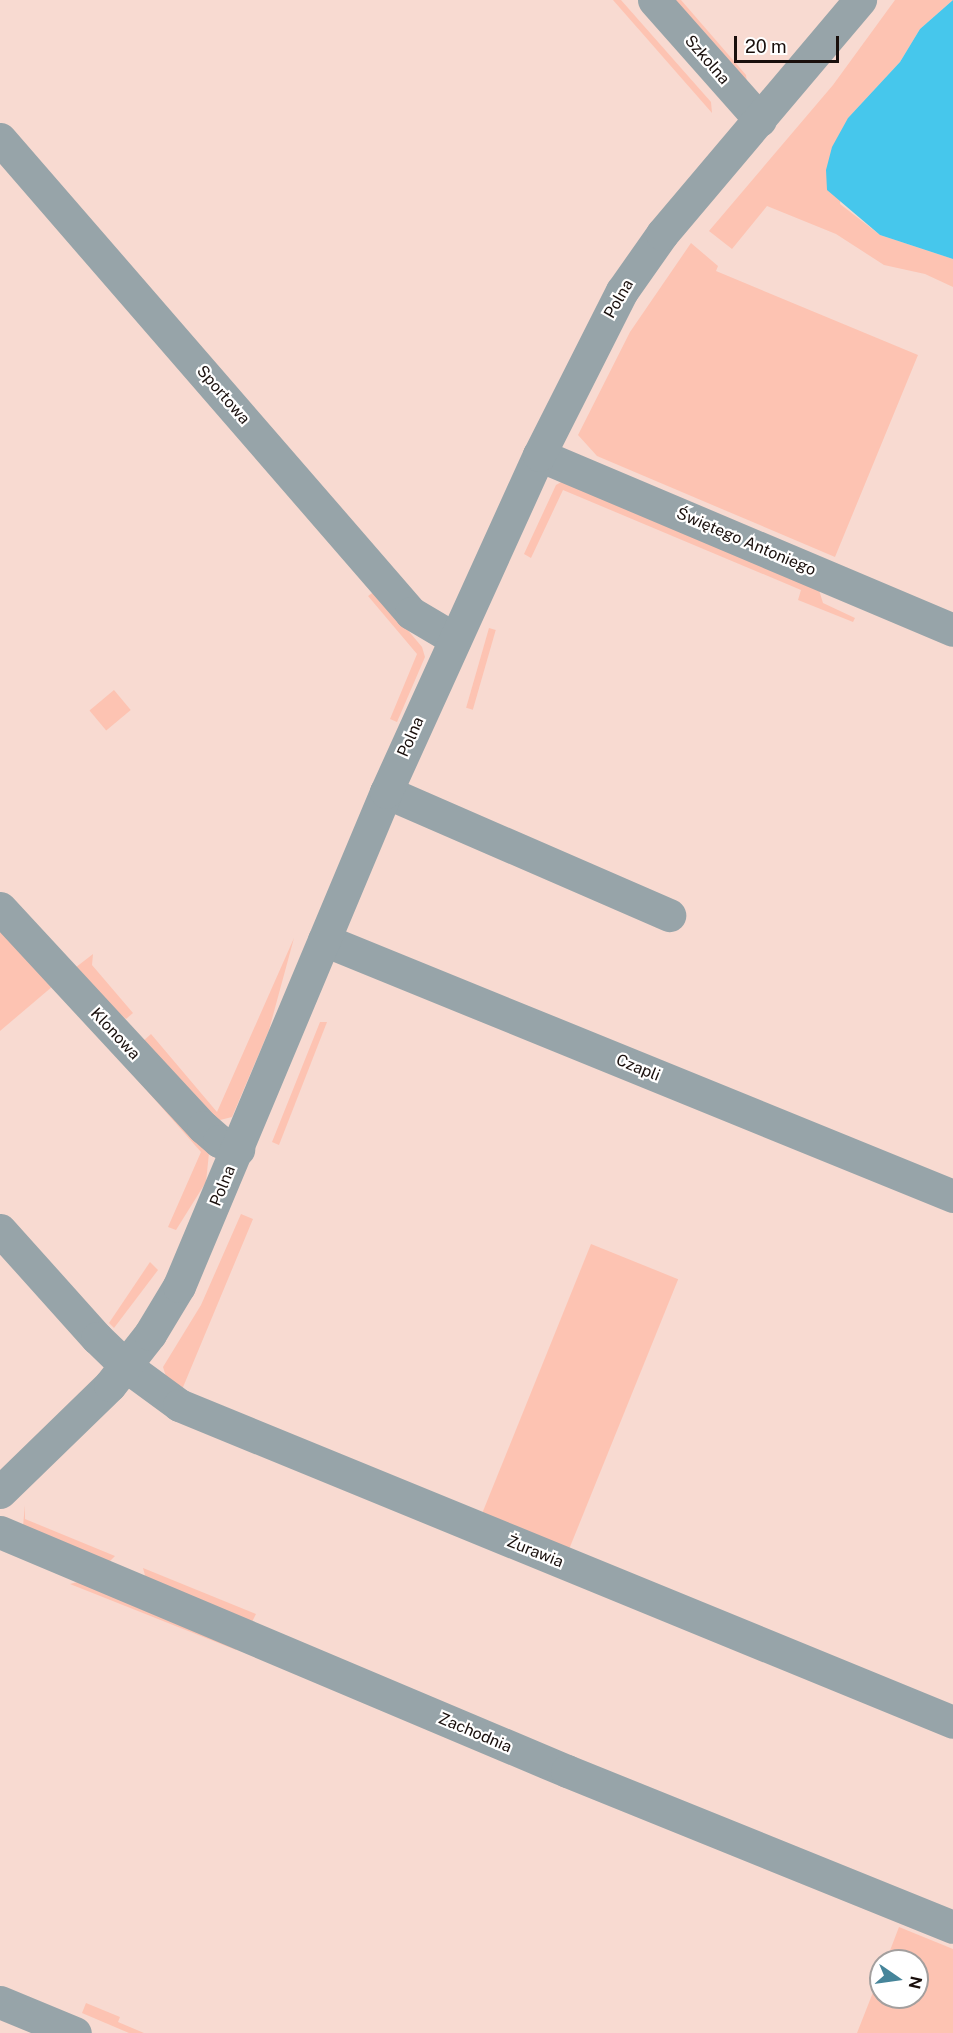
<!DOCTYPE html>
<html>
<head>
<meta charset="utf-8">
<style>
  body { margin:0 }
  #map { position:relative; width:953px; height:2033px; overflow:hidden; background:#f8dad1; font-family:"Public Sans",sans-serif }
  div>[style] { position:absolute }
  .green>* { inset:0; background:#fdc3b2; transform-origin:0 0 }
  .water>* { inset:0; background:#46c7ec }
  .minor>* { height:33px; margin:-16.5px; padding:0 16.5px; transform-origin:16.5px; border-radius:16.5px; background:#97a4a9 }
  span { translate:-50% -50%; white-space:nowrap; text-align:center; line-height:1.15; -webkit-text-stroke:4.5px #fff; paint-order:stroke }
  .street-label { font-size:16px; color:#190f0c }
  .north { position:absolute; left:869px; top:1949px; width:60px; height:60px; box-sizing:border-box; background:#fff; border:2px solid #a39f9e; border-radius:50%; rotate:103deg; font-size:16px; font-weight:700; line-height:24px; text-align:center; color:#190f0c }
  .north::after { content:''; display:block; margin:auto; width:21px; height:27px; background:#46859a; clip-path:polygon(50% 0,100% 100%,50% 72%,0 100%) }
  .scale { position:absolute; left:734px; top:36px; width:105px; height:27px; box-sizing:border-box; border:3px solid #190f0c; border-top:0; padding-left:8px; font-size:18px; line-height:21px; white-space:nowrap; color:#190f0c; -webkit-text-stroke:4px #fff; paint-order:stroke }
</style>
</head>
<body>
<div id="map">
  <div class="green">
    <div style="clip-path:polygon(613px 0,621px 0,711px 102px,712px 113px)"></div>
    <div style="clip-path:polygon(674px 0,681px 0,746px 75px,747px 83px)"></div>
    <div style="clip-path:polygon(895px 0,953px 0,920px 29px,900px 62px,848px 118px,840px 204px,880px 235px,953px 259px,953px 287px,925px 274px,884px 265px,836px 234px,767px 206px,732px 249px,709px 231px,833px 85px)"></div>
    <div style="clip-path:polygon(691px 243px,718px 266px,716px 271px,918px 355px,835px 557px,597px 456px,578px 435px,630px 332px)"></div>
    <div style="clip-path:polygon(563px 481px,819px 590px,823px 603px,855px 618px,853px 622px,798px 600px,801px 590px,563px 490px,531px 558px,524px 554px,556px 485px)"></div>
    <div style="clip-path:polygon(375px 591px,422px 647px,425px 657px,397px 722px,390px 719px,417px 654px,368px 596px)"></div>
    <div style="left:489px;top:628px;width:7px;height:83px;rotate:16deg"></div>
    <div style="left:114px;top:690px;width:26px;height:32px;rotate:50deg"></div>
    <div style="clip-path:polygon(0 926px,53px 986px,0 1031px)"></div>
    <div style="clip-path:polygon(294px 938px,269px 1030px,232px 1117px,216px 1121px,141px 1043px,151px 1034px,217px 1112px)"></div>
    <div style="clip-path:polygon(93px 954px,92px 965px,133px 1013px,126px 1019px,71px 971px)"></div>
    <div style="clip-path:polygon(320px 1022px,327px 1022px,279px 1145px,272px 1142px)"></div>
    <div style="clip-path:polygon(90px 1026px,209px 1153px,206px 1182px,176px 1230px,168px 1227px,201px 1152px)"></div>
    <div style="clip-path:polygon(241px 1214px,253px 1219px,181px 1392px,168px 1383px,163px 1367px,201px 1305px)"></div>
    <div style="left:591px;top:1244px;width:94px;height:294px;rotate:22deg"></div>
    <div style="clip-path:polygon(150px 1262px,158px 1270px,114px 1328px,109px 1323px)"></div>
    <div style="clip-path:polygon(25px 1505px,25px 1519px,115px 1556px,109px 1562px,23px 1526px)"></div>
    <div style="clip-path:polygon(143px 1568px,256px 1614px,249px 1628px,147px 1583px)"></div>
    <div style="clip-path:polygon(85px 1580px,238px 1644px,236px 1650px,70px 1584px)"></div>
    <div style="clip-path:polygon(899px 1927px,953px 1949px,953px 2033px,857px 2033px,881px 1972px,881px 1997px,917px 1997px,917px 1961px,886px 1961px)"></div>
    <div style="clip-path:polygon(86px 2003px,120px 2017px,118px 2022px,144px 2033px,129px 2033px,82px 2013px)"></div>
  </div>
  <div class="water">
    <div style="clip-path:polygon(953px 0,953px 259px,880px 235px,827px 190px,826px 170px,832px 147px,848px 118px,900px 62px,920px 29px)"></div>
  </div>
  <div class="minor">
    <div style="left:654px;top:0;width:160px;rotate:48.5deg"></div>
    <div style="left:0;top:139px;width:627px;rotate:49.07deg"></div>
    <div style="left:411px;top:613px;width:51px;rotate:30.6deg"></div>
    <div style="left:539px;top:455px;width:449px;rotate:22.9deg"></div>
    <div style="left:386px;top:792px;width:309px;rotate:23.5deg"></div>
    <div style="left:0;top:908px;width:299px;rotate:47.2deg"></div>
    <div style="left:203px;top:1127px;width:21px;rotate:41deg"></div>
    <div style="left:219px;top:1141px;width:21px;rotate:23deg"></div>
    <div style="left:324px;top:940px;width:679px;rotate:22.15deg"></div>
    <div style="left:0;top:1230px;width:145px;rotate:48.1deg"></div>
    <div style="left:97px;top:1338px;width:40px;rotate:44deg"></div>
    <div style="left:126px;top:1366px;width:66px;rotate:36.3deg"></div>
    <div style="left:179px;top:1405px;width:836px;rotate:22.27deg"></div>
    <div style="left:0;top:1492px;width:153px;rotate:-44.2deg"></div>
    <div style="left:110px;top:1385px;width:65px;rotate:-51.9deg"></div>
    <div style="left:150px;top:1334px;width:56px;rotate:-58.9deg"></div>
    <div style="left:179px;top:1286px;width:536px;rotate:-67.26deg"></div>
    <div style="left:386px;top:792px;width:370px;rotate:-65.6deg"></div>
    <div style="left:539px;top:455px;width:184px;rotate:-63.2deg"></div>
    <div style="left:622px;top:291px;width:70px;rotate:-54.9deg"></div>
    <div style="left:662px;top:234px;width:307px;rotate:-49.8deg"></div>
    <div style="left:0;top:1532px;width:615px;rotate:22.86deg"></div>
    <div style="left:567px;top:1771px;width:416px;rotate:22deg"></div>
    <div style="left:0;top:2002px;width:81px;rotate:22.5deg"></div>
  </div>
  <div class="street-label">
    <span style="left:707px;top:60px;rotate:49deg">Szkolna</span>
    <span style="left:619px;top:299px;rotate:-60deg">Polna</span>
    <span style="left:223px;top:395px;rotate:49deg">Sportowa</span>
    <span style="left:746px;top:542px;rotate:23deg">Świętego Antoniego</span>
    <span style="left:411px;top:737px;rotate:-66deg">Polna</span>
    <span style="left:115px;top:1034px;rotate:47deg">Klonowa</span>
    <span style="left:638px;top:1068px;rotate:22deg">Czapli</span>
    <span style="left:223px;top:1186px;rotate:-68deg">Polna</span>
    <span style="left:535px;top:1552px;rotate:22deg">Żurawia</span>
    <span style="left:475px;top:1733px;rotate:23deg">Zachodnia</span>
  </div>
  <div class="north">N</div>
  <div class="scale">20 m</div>
</div>
</body>
</html>
